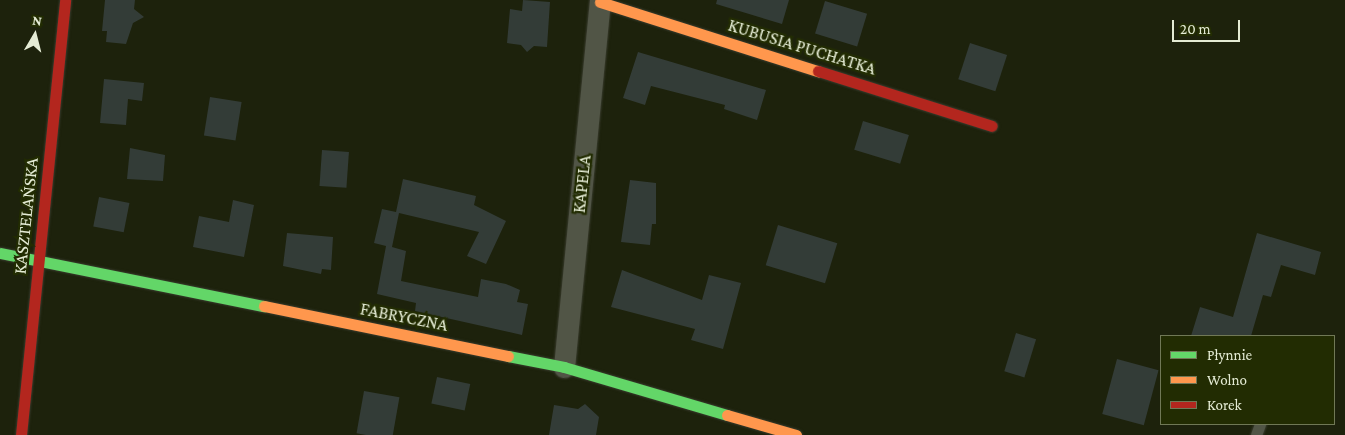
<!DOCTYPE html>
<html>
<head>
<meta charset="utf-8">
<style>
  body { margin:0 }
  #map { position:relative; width:1345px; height:435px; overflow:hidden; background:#1d220c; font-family:"Crimson Pro",serif }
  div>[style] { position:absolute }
  .building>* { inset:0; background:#333c37; transform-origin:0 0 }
  .roads { filter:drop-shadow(0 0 1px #393c2e) drop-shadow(0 0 1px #393c2e) }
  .lane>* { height:11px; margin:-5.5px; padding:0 5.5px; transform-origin:5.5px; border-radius:5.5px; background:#515546 }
  .street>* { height:21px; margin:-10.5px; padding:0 10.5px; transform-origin:10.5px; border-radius:10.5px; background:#515546 }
  .fast>* { height:11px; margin:-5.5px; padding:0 5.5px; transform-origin:5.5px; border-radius:5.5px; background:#63d668 }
  .slow>* { height:11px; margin:-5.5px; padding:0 5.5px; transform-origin:5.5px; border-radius:5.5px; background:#ff974d }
  .jam>* { height:11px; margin:-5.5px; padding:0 5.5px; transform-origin:5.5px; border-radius:5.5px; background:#b3261e }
  span { translate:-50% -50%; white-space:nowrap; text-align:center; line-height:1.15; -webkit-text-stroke:4.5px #222c02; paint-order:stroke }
  .street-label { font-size:18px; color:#e4ebd4 }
  .legend { position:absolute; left:1160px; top:335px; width:175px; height:90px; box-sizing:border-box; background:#222c02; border:1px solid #707856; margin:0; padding:6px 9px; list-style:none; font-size:15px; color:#e4ebd4 }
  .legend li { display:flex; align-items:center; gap:10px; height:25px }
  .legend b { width:25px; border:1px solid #707856 }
  .north { position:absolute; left:10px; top:10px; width:50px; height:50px; -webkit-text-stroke:4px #222c02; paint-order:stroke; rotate:8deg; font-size:14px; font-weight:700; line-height:20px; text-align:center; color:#e4ebd4 }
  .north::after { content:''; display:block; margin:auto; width:18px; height:22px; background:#e4ebd4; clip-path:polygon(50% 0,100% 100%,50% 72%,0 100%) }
  .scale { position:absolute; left:1172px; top:20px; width:68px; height:22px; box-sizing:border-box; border:2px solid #e4ebd4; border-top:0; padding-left:6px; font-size:15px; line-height:18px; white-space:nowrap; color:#e4ebd4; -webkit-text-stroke:4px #222c02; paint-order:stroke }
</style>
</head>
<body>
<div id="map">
  <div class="building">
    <div style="clip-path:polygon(105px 0,135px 0,134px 9px,144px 17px,133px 23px,126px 44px,106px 42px,107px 31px,102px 31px)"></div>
    <div style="clip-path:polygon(523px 0,550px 2px,547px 47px,534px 46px,527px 52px,521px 45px,507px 43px,510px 9px,522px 11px)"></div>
    <div style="clip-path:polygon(717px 0,789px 0,782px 24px,716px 4px)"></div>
    <div style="left:825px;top:1px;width:44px;height:34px;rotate:17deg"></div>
    <div style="left:970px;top:43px;width:39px;height:38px;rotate:18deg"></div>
    <div style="clip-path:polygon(638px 52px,766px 90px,757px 120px,724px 109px,725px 105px,651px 86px,645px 105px,623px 98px)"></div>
    <div style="clip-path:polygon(104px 79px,144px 83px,142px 101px,128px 99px,126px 125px,100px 123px)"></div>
    <div style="left:210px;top:97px;width:32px;height:39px;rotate:9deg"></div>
    <div style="left:863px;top:121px;width:48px;height:30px;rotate:17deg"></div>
    <div style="clip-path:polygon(130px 148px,165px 155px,163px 181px,127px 179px)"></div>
    <div style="left:322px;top:150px;width:27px;height:36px;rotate:4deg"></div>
    <div style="clip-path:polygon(403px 179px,476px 196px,474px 205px,506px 221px,486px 264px,467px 256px,479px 232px,399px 213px,392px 247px,406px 251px,401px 281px,478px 297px,481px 279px,506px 284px,520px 290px,517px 302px,528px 304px,522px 335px,415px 311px,416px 303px,377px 294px,386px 246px,374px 243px,382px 209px,396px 212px)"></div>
    <div style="clip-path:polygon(630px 180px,656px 183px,656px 224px,652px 224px,650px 245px,621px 242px)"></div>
    <div style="left:99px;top:197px;width:31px;height:30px;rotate:11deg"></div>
    <div style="clip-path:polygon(233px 200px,254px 205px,244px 257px,193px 247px,199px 216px,229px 222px)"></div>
    <div style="left:778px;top:225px;width:62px;height:42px;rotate:17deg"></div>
    <div style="clip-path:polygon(287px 233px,333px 237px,331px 270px,322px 269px,321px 274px,283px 266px)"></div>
    <div style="clip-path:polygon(1257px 233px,1321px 252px,1315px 275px,1281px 265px,1271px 297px,1263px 295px,1251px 336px,1191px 336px,1200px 307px,1233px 317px)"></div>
    <div style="clip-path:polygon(622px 270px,702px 300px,709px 275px,741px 283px,723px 349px,691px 340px,695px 329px,611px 307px)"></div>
    <div style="left:1016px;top:333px;width:21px;height:40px;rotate:17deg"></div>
    <div style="left:1117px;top:359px;width:43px;height:57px;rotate:15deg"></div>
    <div style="left:437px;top:377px;width:34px;height:27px;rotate:12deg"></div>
    <div style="left:364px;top:391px;width:36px;height:43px;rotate:10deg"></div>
    <div style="clip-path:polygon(585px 404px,599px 417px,596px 435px,549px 435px,554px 405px,578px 409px)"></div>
  </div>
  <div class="roads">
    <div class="lane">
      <div style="left:1256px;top:435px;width:12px;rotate:-70deg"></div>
    </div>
    <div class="street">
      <div style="left:564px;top:367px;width:369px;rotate:-84.4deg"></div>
    </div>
    <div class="fast">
      <div style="left:0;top:253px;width:269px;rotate:11.4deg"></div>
      <div style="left:508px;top:356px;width:57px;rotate:11.1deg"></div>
      <div style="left:564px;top:367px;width:170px;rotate:16.4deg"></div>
    </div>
    <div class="slow">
      <div style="left:600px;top:2px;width:229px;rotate:17.6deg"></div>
      <div style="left:264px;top:306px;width:249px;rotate:11.6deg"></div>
      <div style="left:727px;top:415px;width:72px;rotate:16.2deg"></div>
    </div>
    <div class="jam">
      <div style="left:818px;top:71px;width:182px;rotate:17.5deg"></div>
      <div style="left:21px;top:435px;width:437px;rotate:-84.2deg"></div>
    </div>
  </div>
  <div class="street-label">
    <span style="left:802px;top:47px;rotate:17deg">KUBUSIA PUCHATKA</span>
    <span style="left:582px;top:184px;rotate:-84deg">KAPELA</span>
    <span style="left:26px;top:216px;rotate:-84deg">KASZTELAŃSKA</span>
    <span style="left:404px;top:317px;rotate:11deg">FABRYCZNA</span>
  </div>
  <ul class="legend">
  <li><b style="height:6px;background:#63d668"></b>Płynnie</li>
  <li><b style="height:6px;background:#ff974d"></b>Wolno</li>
  <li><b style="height:6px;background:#b3261e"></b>Korek</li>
  </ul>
  <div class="north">N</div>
  <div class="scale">20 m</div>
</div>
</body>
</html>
